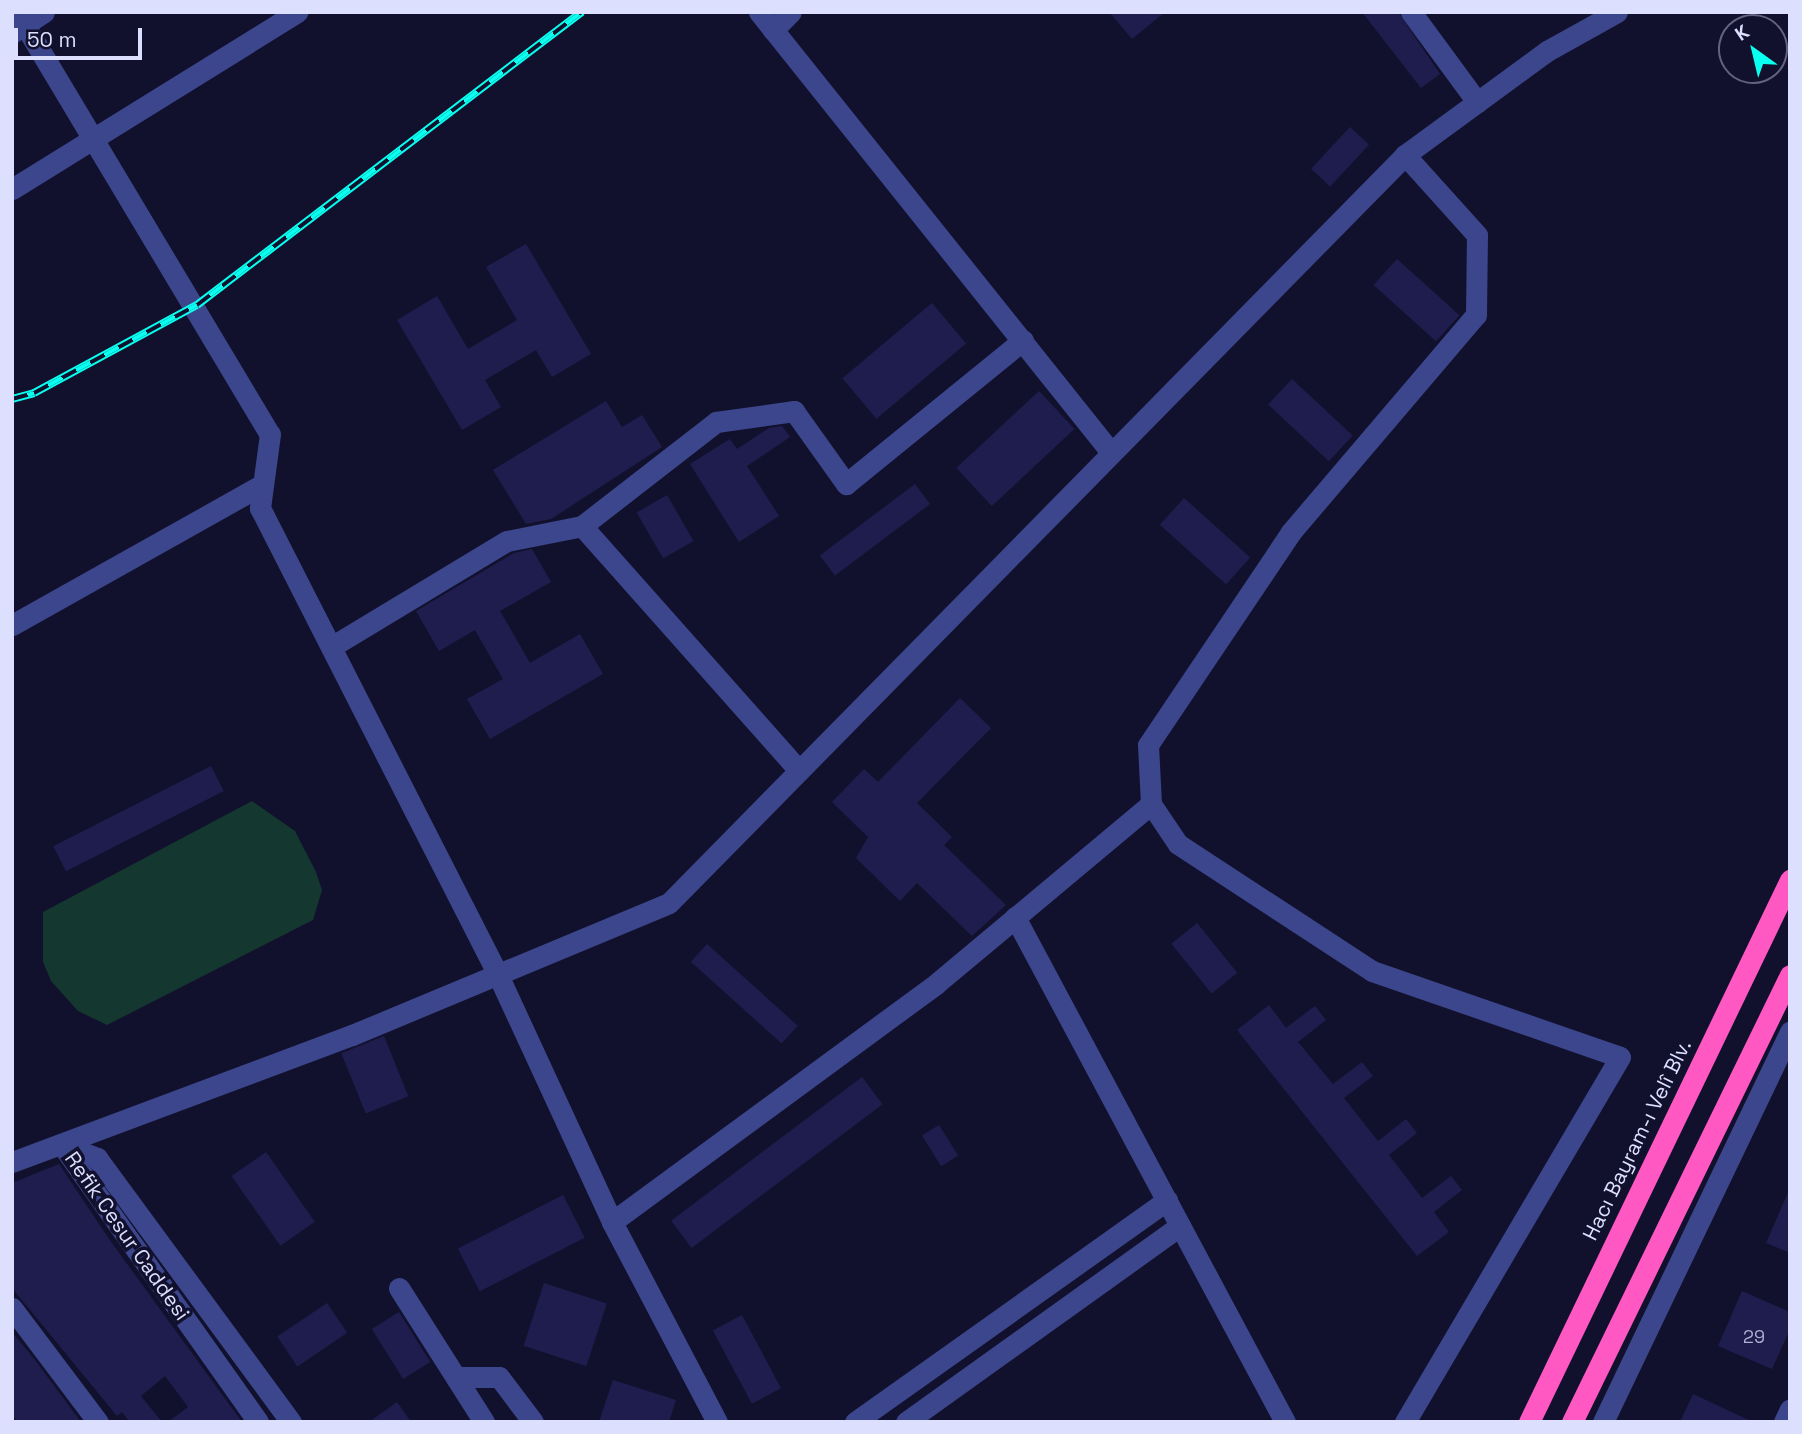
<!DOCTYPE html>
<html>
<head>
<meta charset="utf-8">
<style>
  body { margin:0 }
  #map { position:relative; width:1802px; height:1434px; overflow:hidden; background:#12112d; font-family:"Space Grotesk",sans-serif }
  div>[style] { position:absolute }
  .green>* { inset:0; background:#143730 }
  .building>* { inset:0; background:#1f1d4e; transform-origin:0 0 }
  .minor>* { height:21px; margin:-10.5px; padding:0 10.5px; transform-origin:10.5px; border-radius:10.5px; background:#3c468c }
  .highway>* { height:21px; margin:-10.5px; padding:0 10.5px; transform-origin:10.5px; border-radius:10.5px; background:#ff58c3 }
  .rail>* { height:8px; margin-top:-4px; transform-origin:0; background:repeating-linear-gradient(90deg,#12112d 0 16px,#09fff0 0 32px); box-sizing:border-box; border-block:2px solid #09fff0 }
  span { translate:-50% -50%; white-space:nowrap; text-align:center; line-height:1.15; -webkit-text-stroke:7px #12112d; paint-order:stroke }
  .number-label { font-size:18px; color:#aeaed3 }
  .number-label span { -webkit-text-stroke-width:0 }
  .street-label { font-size:21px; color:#dddfff }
  .frame { position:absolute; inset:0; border:14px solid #dddfff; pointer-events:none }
  .north { position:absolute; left:1718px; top:14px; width:70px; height:70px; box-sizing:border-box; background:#12112d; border:2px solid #636381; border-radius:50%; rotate:326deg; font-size:19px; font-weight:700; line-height:28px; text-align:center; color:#dddfff }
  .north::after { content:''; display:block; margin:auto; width:24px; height:32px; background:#09fff0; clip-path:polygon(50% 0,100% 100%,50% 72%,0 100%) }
  .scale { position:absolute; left:14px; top:28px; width:128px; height:32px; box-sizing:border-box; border:4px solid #dddfff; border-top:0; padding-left:9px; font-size:21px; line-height:24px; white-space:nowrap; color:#dddfff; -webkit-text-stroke:5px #12112d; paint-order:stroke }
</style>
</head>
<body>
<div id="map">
  <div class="green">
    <div style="clip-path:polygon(252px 801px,295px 831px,316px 872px,322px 890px,313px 920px,107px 1025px,78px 1011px,51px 981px,43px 962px,43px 912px)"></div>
  </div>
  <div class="building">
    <div style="clip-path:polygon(1109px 12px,1165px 12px,1132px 39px)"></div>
    <div style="clip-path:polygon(1362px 12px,1398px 12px,1440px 74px,1421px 88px)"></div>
    <div style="left:1350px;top:127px;width:26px;height:57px;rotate:43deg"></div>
    <div style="clip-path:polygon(526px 244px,591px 354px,552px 377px,536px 350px,485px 380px,501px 407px,462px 430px,397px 320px,437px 296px,468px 349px,517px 320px,486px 267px)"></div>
    <div style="left:1397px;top:259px;width:84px;height:35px;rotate:42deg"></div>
    <div style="left:932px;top:303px;width:53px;height:117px;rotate:50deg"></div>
    <div style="left:1292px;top:379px;width:83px;height:35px;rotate:43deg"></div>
    <div style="left:1039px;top:391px;width:52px;height:113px;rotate:47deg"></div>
    <div style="clip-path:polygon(606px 401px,622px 427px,642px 415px,662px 447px,551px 519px,526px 524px,493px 470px)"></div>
    <div style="clip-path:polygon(782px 426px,790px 437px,747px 466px,779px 516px,739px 542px,690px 464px,730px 439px,737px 449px,769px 428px)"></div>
    <div style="left:915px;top:484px;width:25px;height:119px;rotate:53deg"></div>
    <div style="left:667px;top:495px;width:53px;height:35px;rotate:60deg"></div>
    <div style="left:1184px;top:498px;width:89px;height:36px;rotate:42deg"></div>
    <div style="clip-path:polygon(532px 549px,551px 582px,500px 611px,530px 663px,580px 634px,603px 674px,490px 739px,467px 699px,503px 679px,475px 630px,439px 651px,416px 611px,514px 553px)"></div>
    <div style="clip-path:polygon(960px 698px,991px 728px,917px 803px,952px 837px,944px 845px,1006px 905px,972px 936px,917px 883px,900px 901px,856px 858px,868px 837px,832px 802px,864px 769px,878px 782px)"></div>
    <div style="left:211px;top:766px;width:28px;height:177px;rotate:63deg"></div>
    <div style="left:1197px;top:923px;width:64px;height:33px;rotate:51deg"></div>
    <div style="left:707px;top:944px;width:122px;height:24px;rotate:42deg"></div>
    <div style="clip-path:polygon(1269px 1005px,1286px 1028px,1315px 1006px,1326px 1020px,1298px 1042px,1333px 1084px,1362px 1062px,1373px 1076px,1344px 1098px,1378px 1141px,1406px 1119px,1417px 1133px,1389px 1155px,1422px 1198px,1451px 1176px,1462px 1190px,1434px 1212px,1449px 1232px,1417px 1256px,1237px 1030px)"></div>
    <div style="left:384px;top:1036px;width:65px;height:46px;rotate:68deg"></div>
    <div style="left:862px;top:1077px;width:34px;height:239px;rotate:53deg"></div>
    <div style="left:939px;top:1125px;width:36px;height:20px;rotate:58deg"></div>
    <div style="left:266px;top:1152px;width:85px;height:42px;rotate:55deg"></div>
    <div style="clip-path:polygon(59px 1164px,109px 1239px,242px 1422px,168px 1422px,188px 1407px,165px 1376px,141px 1396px,162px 1422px,130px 1422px,122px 1412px,117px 1416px,12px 1288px,12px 1183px)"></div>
    <div style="clip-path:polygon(1790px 1188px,1790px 1253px,1766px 1243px)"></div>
    <div style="left:563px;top:1195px;width:48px;height:118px;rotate:63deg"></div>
    <div style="left:544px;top:1283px;width:66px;height:66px;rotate:18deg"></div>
    <div style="clip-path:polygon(1742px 1291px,1790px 1312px,1790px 1329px,1772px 1369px,1718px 1346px)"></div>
    <div style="left:327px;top:1303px;width:36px;height:60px;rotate:56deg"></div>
    <div style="left:399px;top:1312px;width:59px;height:32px;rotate:58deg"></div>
    <div style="left:742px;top:1315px;width:83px;height:33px;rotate:62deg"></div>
    <div style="clip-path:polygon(12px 1332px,35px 1360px,81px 1422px,18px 1422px,12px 1415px)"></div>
    <div style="clip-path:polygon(613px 1380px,676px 1400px,669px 1422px,599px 1422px)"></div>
    <div style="clip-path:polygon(1693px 1394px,1753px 1422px,1680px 1422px)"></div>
    <div style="clip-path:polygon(397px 1402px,411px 1422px,369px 1422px)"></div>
  </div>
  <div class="minor">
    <div style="left:17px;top:12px;width:492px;rotate:59.1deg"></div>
    <div style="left:270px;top:434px;width:75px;rotate:97.7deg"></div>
    <div style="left:260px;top:508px;width:524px;rotate:62.99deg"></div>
    <div style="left:498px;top:975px;width:272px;rotate:65.2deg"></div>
    <div style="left:612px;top:1222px;width:226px;rotate:62.3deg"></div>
    <div style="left:759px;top:12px;width:562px;rotate:51.36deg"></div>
    <div style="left:1411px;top:12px;width:112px;rotate:53.7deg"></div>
    <div style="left:773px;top:30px;width:25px;rotate:-45deg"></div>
    <div style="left:12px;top:33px;width:38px;rotate:-33deg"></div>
    <div style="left:12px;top:189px;width:336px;rotate:-31.8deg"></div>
    <div style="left:582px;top:526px;width:327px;rotate:48.4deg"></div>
    <div style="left:12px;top:625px;width:288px;rotate:-29.3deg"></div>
    <div style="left:331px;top:647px;width:205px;rotate:-31.1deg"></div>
    <div style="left:507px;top:541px;width:76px;rotate:-11.3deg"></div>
    <div style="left:582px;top:526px;width:170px;rotate:-37.8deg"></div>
    <div style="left:716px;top:422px;width:79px;rotate:-8deg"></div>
    <div style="left:794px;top:411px;width:90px;rotate:54.5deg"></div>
    <div style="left:846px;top:484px;width:228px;rotate:-39.1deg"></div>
    <div style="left:1151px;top:804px;width:48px;rotate:56deg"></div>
    <div style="left:1178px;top:844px;width:232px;rotate:33.2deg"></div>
    <div style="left:1372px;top:971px;width:262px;rotate:19.1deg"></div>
    <div style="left:1620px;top:1057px;width:424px;rotate:120.5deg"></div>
    <div style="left:1015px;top:917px;width:573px;rotate:61.87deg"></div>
    <div style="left:61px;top:1144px;width:39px;rotate:21deg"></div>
    <div style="left:97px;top:1158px;width:328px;rotate:53.7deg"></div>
    <div style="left:62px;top:1145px;width:339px;rotate:54.7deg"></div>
    <div style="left:12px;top:1162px;width:363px;rotate:-20.5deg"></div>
    <div style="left:352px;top:1035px;width:343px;rotate:-22.6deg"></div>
    <div style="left:669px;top:903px;width:1049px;rotate:-45.46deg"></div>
    <div style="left:1405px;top:155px;width:176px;rotate:-36.2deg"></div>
    <div style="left:1547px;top:51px;width:80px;rotate:-29.1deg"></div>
    <div style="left:612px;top:1222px;width:403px;rotate:-36.3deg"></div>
    <div style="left:937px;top:983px;width:279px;rotate:-39.9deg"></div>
    <div style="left:1151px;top:804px;width:59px;rotate:-92.9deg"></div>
    <div style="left:1148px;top:745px;width:257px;rotate:-56.1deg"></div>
    <div style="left:1291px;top:532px;width:285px;rotate:-49.6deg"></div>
    <div style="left:1476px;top:315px;width:80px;rotate:-89.3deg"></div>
    <div style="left:1477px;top:235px;width:108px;rotate:-132deg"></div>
    <div style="left:399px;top:1288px;width:159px;rotate:57.6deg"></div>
    <div style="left:12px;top:1308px;width:143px;rotate:53deg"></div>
    <div style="left:456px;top:1377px;width:43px"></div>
    <div style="left:499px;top:1377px;width:56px;rotate:52.9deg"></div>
    <div style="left:855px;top:1422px;width:383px;rotate:-35.4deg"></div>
    <div style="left:906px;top:1422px;width:337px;rotate:-35.6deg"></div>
    <div style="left:1603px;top:1422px;width:433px;rotate:-64.4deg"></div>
    <div style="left:1784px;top:1422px;width:14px;rotate:-65deg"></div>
  </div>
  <div class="highway">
    <div style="left:1529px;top:1422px;width:602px;rotate:-64.29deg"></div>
    <div style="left:1572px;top:1422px;width:497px;rotate:-64deg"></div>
  </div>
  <div class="rail">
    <div style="left:12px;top:399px;width:23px;rotate:-15deg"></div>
    <div style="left:34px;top:393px;width:185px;rotate:-28.4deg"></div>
    <div style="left:197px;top:305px;width:484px;rotate:-37.3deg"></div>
  </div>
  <div class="number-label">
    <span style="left:1754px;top:1337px">29</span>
  </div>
  <div class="street-label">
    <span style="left:1637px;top:1140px;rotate:-64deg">Hacı Bayram-ı Velî Blv.</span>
    <span style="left:127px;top:1236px;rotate:55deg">Refik Cesur Caddesi</span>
  </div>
  <div class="frame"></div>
  <div class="north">K</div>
  <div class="scale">50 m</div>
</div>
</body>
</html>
